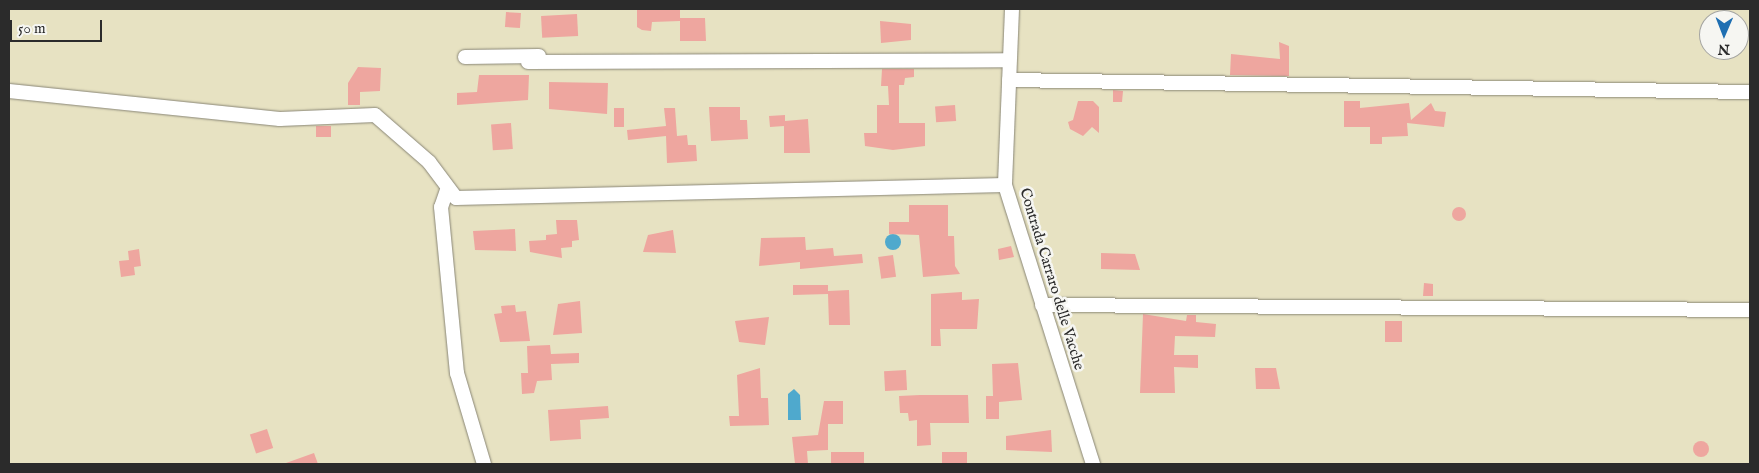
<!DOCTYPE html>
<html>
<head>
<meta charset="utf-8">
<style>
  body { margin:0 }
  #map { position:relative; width:1759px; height:473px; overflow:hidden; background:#e7e2c2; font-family:"IM FELL English",serif }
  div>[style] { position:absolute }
  .water>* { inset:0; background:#4fa9cd }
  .round { border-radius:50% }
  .building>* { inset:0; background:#eea69f; transform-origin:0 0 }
  .roads { filter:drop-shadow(0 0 1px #898676) drop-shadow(0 0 1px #898676) }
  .minor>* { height:14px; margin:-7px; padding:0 7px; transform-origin:7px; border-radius:7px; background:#fff }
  span { translate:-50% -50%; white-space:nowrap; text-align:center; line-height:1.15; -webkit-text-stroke:5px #f6f6f2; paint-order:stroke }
  .street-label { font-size:15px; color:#2b2b2b }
  .frame { position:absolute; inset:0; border:10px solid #2b2b2b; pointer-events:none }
  .north { position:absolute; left:1699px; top:10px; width:50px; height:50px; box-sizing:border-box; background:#f6f6f2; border:1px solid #a5a5a2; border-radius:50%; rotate:181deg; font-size:14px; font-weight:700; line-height:20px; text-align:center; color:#2b2b2b }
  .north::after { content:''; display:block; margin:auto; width:18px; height:22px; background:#1f6fb2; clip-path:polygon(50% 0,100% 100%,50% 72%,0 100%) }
  .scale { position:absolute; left:10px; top:20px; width:92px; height:22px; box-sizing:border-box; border:2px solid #2b2b2b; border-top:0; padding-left:6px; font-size:15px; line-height:18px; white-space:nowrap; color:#2b2b2b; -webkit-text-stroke:4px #f6f6f2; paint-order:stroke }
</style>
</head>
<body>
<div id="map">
  <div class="water">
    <div class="round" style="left:885px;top:234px;width:16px;height:16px"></div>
    <div style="clip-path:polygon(794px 389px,800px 395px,801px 420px,788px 420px,788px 394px)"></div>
  </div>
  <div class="building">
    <div style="clip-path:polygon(637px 9px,680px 9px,680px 18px,705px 18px,706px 41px,680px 41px,680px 21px,652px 22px,651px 31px,642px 30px,637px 27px)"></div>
    <div style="left:506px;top:12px;width:15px;height:15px;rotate:4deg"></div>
    <div style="left:577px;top:14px;width:22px;height:36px;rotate:87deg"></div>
    <div style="clip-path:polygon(880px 21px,911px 24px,911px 40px,881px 43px)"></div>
    <div style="clip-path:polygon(1279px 42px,1289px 46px,1289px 76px,1230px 75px,1231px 54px,1280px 59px)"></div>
    <div style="clip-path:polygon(358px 67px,381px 68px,380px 91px,360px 92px,360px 105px,348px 105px,348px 83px)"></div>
    <div style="clip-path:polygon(882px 69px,914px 69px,914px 77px,905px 78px,904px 85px,899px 85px,899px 123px,925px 123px,925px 146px,893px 150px,865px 146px,864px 133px,877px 133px,877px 105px,889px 105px,888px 86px,881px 86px)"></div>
    <div style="clip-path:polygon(479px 75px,529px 75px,528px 100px,457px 105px,457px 93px,477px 92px)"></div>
    <div style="clip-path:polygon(549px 82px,608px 83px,607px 114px,549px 109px)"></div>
    <div style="clip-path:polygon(1113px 90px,1123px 91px,1122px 102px,1113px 102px)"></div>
    <div style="clip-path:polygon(1078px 101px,1093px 101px,1099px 107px,1099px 133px,1092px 127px,1083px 136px,1070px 129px,1068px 122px,1073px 120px)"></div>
    <div style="clip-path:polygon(1344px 101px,1360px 101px,1360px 108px,1409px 103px,1411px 120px,1431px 103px,1435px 111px,1446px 112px,1444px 127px,1407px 123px,1408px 136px,1382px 137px,1382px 144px,1370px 144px,1370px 127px,1344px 127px)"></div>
    <div style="left:955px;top:105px;width:16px;height:20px;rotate:86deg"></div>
    <div style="clip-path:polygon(709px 107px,740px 107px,740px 120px,747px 120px,748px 139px,711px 141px)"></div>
    <div style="left:614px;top:108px;width:10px;height:19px"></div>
    <div style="clip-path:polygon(664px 108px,675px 108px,677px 136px,687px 135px,688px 145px,696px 145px,697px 161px,667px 163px,666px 136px,628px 140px,627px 130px,666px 126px)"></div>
    <div style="clip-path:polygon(785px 115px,785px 121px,808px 119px,810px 153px,784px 153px,784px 126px,770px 127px,769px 116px)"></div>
    <div style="left:511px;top:123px;width:26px;height:20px;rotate:86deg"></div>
    <div style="left:316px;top:126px;width:15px;height:11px"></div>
    <div style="clip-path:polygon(909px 205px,948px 205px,948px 236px,954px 236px,955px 266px,960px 274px,923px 277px,919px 235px,889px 234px,889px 222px,909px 222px)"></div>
    <div class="round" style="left:1452px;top:207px;width:14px;height:14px"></div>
    <div style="clip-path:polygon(556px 220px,577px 220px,579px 240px,572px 241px,572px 247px,561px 248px,562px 258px,530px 252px,529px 241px,546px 240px,546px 235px,557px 234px)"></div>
    <div style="clip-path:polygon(515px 229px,516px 251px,475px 250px,473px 231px)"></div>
    <div style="clip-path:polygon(673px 230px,676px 253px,643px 252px,648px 235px)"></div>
    <div style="clip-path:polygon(805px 237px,806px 250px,833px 248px,834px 256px,862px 254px,863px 263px,800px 269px,800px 262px,759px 266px,761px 238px)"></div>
    <div style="clip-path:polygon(1011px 246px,1014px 257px,999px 260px,998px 249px)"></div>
    <div style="clip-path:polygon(139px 249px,141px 266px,134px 267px,135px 275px,121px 277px,119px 261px,129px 260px,128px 251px)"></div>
    <div style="clip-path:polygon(1101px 253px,1135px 254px,1140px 270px,1101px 269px)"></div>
    <div style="left:893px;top:255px;width:22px;height:15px;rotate:82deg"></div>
    <div style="clip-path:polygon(1424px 283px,1433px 284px,1433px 296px,1423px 296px)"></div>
    <div style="clip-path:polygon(793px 285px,828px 285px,828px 291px,849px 290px,850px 325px,829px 325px,828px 294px,793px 295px)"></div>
    <div style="clip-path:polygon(962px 292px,962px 300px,979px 299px,977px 329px,940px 329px,941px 346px,931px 346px,931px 294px)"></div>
    <div style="clip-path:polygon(580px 301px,582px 333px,553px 335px,558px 304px)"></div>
    <div style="clip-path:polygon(515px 305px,516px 312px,526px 311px,530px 341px,500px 342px,494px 314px,502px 313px,501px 306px)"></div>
    <div style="clip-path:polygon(1143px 314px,1186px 321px,1187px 315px,1196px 315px,1196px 322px,1216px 324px,1215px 337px,1175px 336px,1174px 355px,1198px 355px,1198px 368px,1174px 367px,1175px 393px,1140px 393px)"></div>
    <div style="clip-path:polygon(769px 317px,765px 345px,739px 342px,735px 321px)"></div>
    <div style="left:1385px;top:321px;width:17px;height:21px"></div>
    <div style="clip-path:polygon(550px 345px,551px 354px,579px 353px,579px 363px,551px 364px,552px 380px,537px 381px,534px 393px,522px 394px,521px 373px,528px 373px,527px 346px)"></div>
    <div style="clip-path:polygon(1018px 363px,1022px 400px,999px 402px,999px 419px,986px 419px,986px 396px,993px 396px,992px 364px)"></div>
    <div style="clip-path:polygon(760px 368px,761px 398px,768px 398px,769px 425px,730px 426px,729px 416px,739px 416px,737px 375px)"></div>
    <div style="clip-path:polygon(1255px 368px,1276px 368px,1280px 389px,1256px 389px)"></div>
    <div style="left:906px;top:370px;width:20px;height:22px;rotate:87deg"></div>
    <div style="clip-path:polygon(920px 395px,968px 395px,969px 423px,930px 423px,931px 445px,917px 446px,917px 420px,909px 421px,908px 413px,900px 413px,899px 396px)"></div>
    <div style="clip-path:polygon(824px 401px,843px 401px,843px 424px,828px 424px,828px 450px,807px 451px,808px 464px,795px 464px,792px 437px,818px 435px)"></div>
    <div style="clip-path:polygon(608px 406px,609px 418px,580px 420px,581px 439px,550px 441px,548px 410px)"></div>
    <div style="left:267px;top:429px;width:20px;height:18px;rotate:72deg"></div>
    <div style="clip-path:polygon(1051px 430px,1052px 452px,1006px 450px,1006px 436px)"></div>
    <div class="round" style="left:1693px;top:441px;width:16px;height:16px"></div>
    <div style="left:831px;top:452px;width:33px;height:12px"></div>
    <div style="left:942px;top:452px;width:25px;height:12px"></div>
    <div style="clip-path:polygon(314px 453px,318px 464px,286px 464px,286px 463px)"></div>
  </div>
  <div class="roads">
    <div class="minor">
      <div style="left:1012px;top:9px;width:176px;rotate:92.3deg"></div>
      <div style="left:1005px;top:185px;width:293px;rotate:72.5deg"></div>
      <div style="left:465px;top:57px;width:74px;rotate:-0.8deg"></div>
      <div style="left:528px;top:62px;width:481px;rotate:-0.2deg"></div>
      <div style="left:1009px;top:80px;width:741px;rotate:0.93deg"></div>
      <div style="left:9px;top:91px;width:272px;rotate:5.9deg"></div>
      <div style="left:280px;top:119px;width:95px;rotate:-2.4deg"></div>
      <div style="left:375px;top:115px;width:72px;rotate:41deg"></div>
      <div style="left:429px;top:162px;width:45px;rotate:53.1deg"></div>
      <div style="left:456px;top:198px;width:549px;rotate:-1.36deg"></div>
      <div style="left:447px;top:190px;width:18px;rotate:109deg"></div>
      <div style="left:441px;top:207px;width:167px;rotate:84.5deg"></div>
      <div style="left:457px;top:373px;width:95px;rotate:73.5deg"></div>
      <div style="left:1042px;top:305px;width:708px;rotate:0.4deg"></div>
    </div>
  </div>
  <div class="street-label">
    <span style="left:1052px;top:279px;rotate:73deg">Contrada Carraro delle Vacche</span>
  </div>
  <div class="frame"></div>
  <div class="north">N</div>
  <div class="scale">50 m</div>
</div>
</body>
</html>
